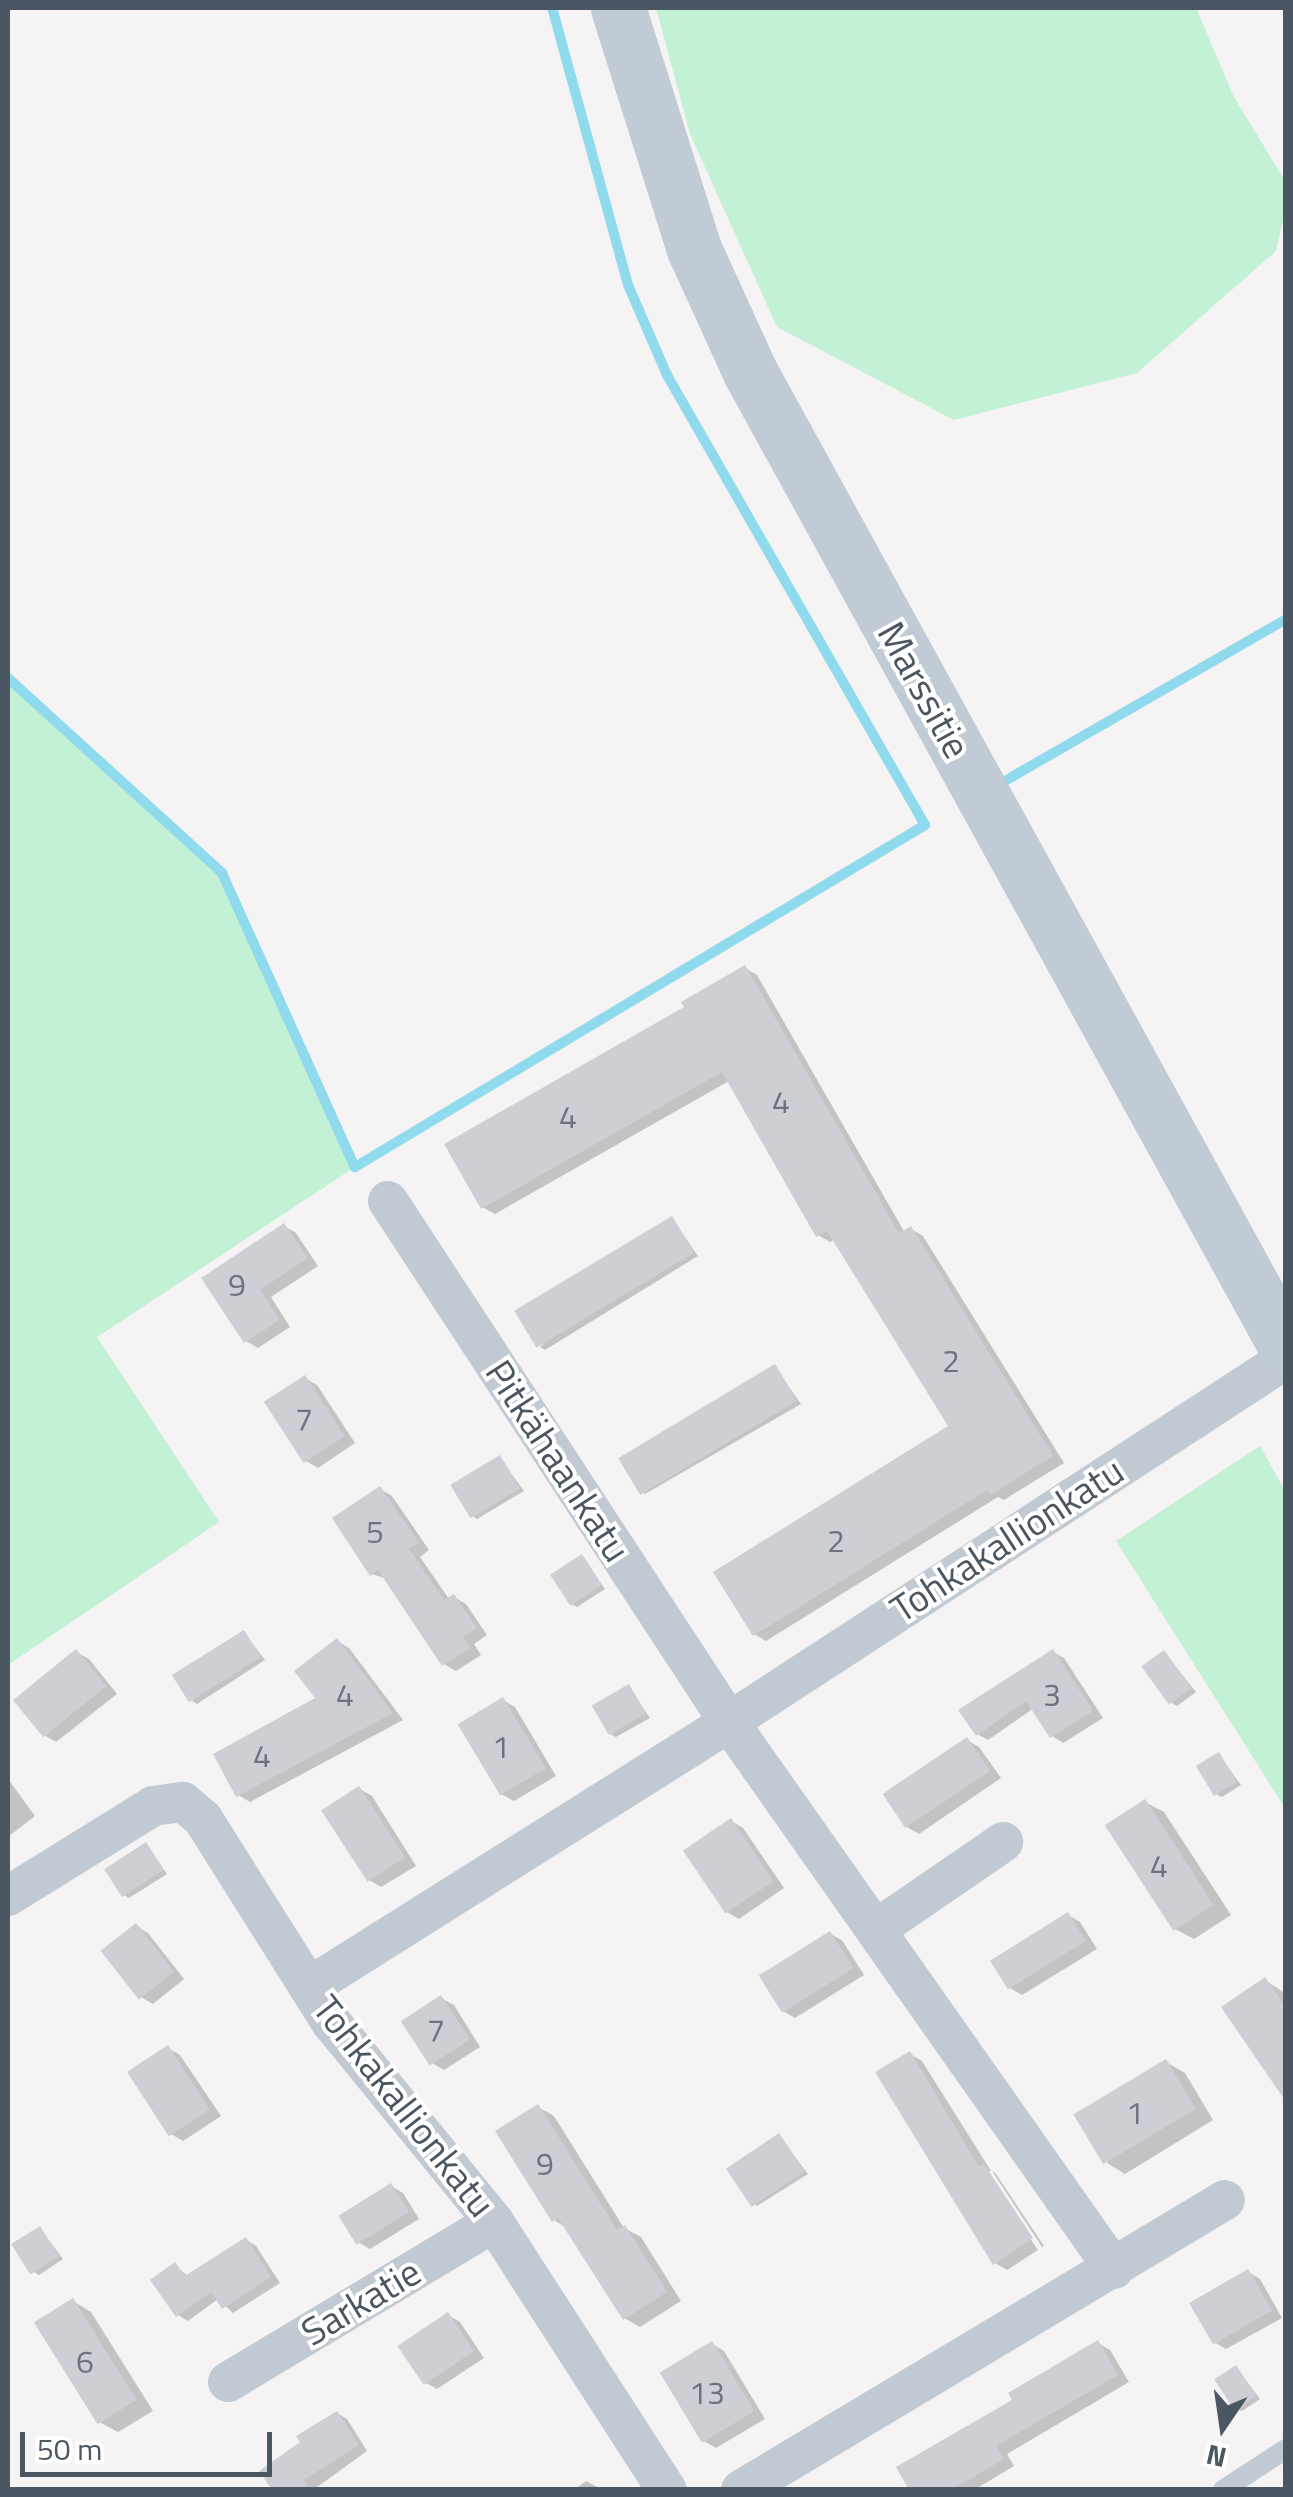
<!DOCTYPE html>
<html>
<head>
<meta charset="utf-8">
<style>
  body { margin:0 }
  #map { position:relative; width:1293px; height:2497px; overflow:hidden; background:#f5f3f3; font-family:"Titillium Web",sans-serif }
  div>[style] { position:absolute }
  .green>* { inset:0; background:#c3f1d5 }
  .shadow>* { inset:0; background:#0003 }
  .stream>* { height:10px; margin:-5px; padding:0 5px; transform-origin:5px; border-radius:5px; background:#90daee }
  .building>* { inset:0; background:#cdcfd5; transform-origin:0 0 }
  .service>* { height:20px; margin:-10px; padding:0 10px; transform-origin:10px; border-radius:10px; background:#c1cad2 }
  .minor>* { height:40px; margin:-20px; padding:0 20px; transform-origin:20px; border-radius:20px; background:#c1cad2 }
  .secondary>* { height:55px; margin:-27.5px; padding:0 27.5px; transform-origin:27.5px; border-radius:27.5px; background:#c1cbd6 }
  span { translate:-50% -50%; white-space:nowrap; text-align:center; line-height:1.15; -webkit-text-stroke:8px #fff; paint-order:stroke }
  .number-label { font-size:32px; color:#6b747e }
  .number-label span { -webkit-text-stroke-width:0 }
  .street-label { font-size:38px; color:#4a5661 }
  .frame { position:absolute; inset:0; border:10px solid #4a5661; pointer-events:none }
  .north { position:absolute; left:1173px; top:2377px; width:100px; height:100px; -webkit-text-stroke:8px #fff; paint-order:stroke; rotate:193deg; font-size:28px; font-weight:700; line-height:40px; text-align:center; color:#4a5661 }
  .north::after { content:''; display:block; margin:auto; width:35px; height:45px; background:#4a5661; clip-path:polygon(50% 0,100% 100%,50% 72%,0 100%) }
  .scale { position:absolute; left:20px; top:2432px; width:252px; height:45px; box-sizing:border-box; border:5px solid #4a5661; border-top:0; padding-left:12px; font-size:30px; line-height:35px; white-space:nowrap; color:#4a5661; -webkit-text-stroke:8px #fff; paint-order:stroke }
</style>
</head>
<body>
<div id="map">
  <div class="green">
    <div style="clip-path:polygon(656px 8px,1196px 8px,1234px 97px,1285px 181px,1285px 211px,1276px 251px,1137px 373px,954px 420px,777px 327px,690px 134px)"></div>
    <div style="clip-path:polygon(8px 678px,222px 873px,355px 1167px,97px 1337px,219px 1522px,8px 1665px)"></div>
    <div style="clip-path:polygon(1260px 1446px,1285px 1491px,1285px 1808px,1116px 1541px)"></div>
  </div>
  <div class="shadow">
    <div style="clip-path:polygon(745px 968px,757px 975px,905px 1233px,911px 1229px,923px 1236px,1064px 1463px,1004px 1500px,998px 1497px,766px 1641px,754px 1634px,951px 1427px,835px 1239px,830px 1242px,818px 1235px,729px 1081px,495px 1214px,482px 1207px,688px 1008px)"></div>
    <div style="clip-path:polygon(672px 1219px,698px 1256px,545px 1350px,540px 1347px)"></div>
    <div style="clip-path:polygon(284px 1226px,296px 1233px,318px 1266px,271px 1297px,290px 1327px,258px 1348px,246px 1341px,204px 1279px)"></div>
    <div style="clip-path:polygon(775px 1367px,801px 1404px,645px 1494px,640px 1491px)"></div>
    <div style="clip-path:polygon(305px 1378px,317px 1385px,355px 1443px,318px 1468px,306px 1461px)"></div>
    <div style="clip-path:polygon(500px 1458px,524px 1491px,477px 1519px,472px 1516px)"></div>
    <div style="clip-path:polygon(380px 1489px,392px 1496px,429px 1550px,420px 1557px,449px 1599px,454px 1597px,466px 1604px,487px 1635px,474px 1644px,481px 1655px,456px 1671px,444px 1664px,387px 1579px,372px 1574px)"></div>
    <div style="clip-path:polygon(582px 1557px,605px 1589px,577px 1607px,572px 1604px)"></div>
    <div style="clip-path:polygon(244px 1633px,265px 1660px,197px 1704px,192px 1701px)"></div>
    <div style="clip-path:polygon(337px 1641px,349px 1648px,403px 1720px,250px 1802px,238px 1795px,319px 1699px)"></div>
    <div style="clip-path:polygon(76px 1652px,89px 1659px,117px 1694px,56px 1742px,44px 1735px)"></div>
    <div style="clip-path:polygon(1053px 1652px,1064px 1658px,1103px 1718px,1063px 1743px,1052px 1736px,1034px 1708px,988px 1740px,977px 1734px)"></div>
    <div style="clip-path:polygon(1164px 1652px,1196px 1692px,1177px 1706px,1172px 1703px)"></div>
    <div style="clip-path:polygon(629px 1687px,650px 1718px,616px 1737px,610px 1734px)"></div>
    <div style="clip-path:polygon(503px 1700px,515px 1707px,556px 1776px,514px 1801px,501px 1794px)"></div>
    <div style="clip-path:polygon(967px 1740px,979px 1747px,1001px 1778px,919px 1834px,907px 1827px)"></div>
    <div style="clip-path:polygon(1219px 1755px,1241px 1785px,1222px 1797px,1216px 1794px)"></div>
    <div style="clip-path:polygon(8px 1779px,35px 1816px,8px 1837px)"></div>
    <div style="clip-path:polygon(360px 1789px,372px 1796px,416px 1866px,381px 1887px,369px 1880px)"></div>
    <div style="clip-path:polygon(1145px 1802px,1164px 1812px,1231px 1915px,1194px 1939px,1175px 1929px)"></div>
    <div style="clip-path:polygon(731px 1821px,743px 1828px,784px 1888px,739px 1919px,727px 1912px)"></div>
    <div style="clip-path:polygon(146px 1845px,167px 1874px,129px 1898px,124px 1895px)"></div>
    <div style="clip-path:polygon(1068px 1915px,1080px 1922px,1097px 1949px,1022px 1995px,1010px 1988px)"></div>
    <div style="clip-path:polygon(136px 1926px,148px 1933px,184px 1979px,153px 2004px,141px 1997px)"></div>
    <div style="clip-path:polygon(830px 1934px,842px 1940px,864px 1975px,795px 2018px,783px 2011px)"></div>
    <div style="clip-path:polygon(1265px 1980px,1286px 1994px,1286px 2098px)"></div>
    <div style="clip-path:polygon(441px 1998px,454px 2005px,480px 2047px,444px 2070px,432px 2063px)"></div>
    <div style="clip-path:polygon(168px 2048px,180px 2055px,221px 2116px,183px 2141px,171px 2134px)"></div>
    <div style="clip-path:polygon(910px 2054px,922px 2061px,991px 2171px,985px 2171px,1038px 2250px,1007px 2270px,995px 2263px)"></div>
    <div style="clip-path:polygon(1166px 2062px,1185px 2073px,1213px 2120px,1125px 2174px,1107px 2163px)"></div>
    <div style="clip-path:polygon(538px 2107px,554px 2116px,624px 2228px,641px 2237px,681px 2301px,640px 2327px,624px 2318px,568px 2229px,554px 2220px)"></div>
    <div style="clip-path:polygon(779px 2136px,808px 2174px,757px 2206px,752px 2203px)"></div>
    <div style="clip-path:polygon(992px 2171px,996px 2174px,1044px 2246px,1042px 2247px)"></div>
    <div style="clip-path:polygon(391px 2186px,403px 2193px,419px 2219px,370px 2249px,358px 2242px)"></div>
    <div style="clip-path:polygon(40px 2229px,63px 2259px,39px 2275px,34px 2272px)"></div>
    <div style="clip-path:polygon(246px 2240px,256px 2246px,280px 2283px,233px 2313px,218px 2299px,188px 2321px,178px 2315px,175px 2265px,189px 2277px)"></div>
    <div style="clip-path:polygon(1248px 2272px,1260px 2279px,1282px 2318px,1226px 2349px,1214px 2342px)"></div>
    <div style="clip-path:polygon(73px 2301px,91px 2312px,153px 2411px,118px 2432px,99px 2422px)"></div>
    <div style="clip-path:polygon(448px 2315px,460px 2322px,484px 2358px,437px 2389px,424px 2382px)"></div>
    <div style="clip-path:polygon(1098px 2343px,1110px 2350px,1129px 2382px,1007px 2454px,1014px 2466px,974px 2490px,912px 2490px,1016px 2401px)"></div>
    <div style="clip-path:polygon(712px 2344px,724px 2351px,765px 2419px,716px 2448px,704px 2441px)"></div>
    <div style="clip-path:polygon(1236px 2367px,1260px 2399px,1242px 2411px,1236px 2408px)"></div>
    <div style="clip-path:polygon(337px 2413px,347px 2419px,367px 2451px,313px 2490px,275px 2490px)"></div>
    <div style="clip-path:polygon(586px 2481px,599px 2488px,599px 2490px,574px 2490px)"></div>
  </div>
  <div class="stream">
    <div style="left:8px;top:678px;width:290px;rotate:42.3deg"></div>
    <div style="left:222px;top:873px;width:323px;rotate:65.7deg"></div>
    <div style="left:355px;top:1167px;width:665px;rotate:-30.96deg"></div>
    <div style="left:925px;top:825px;width:519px;rotate:-119.83deg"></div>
    <div style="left:667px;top:375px;width:98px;rotate:-113.4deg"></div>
    <div style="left:628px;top:285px;width:287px;rotate:-105.3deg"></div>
    <div style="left:1003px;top:782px;width:327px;rotate:-29.9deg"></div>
  </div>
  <div class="building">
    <div style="clip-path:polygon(745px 965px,899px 1233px,911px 1226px,1053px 1456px,990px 1495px,987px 1490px,753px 1636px,713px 1572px,948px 1426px,827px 1231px,816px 1237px,722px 1072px,481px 1209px,444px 1144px,684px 1007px,681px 1002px)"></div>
    <div style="left:672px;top:1216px;width:43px;height:184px;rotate:59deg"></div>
    <div style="clip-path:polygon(284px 1223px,308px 1258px,260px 1290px,280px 1320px,244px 1343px,201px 1278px)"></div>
    <div style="left:775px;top:1364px;width:43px;height:183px;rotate:59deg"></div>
    <div style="left:305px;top:1375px;width:73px;height:49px;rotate:57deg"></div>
    <div style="left:500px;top:1455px;width:39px;height:58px;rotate:59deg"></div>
    <div style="clip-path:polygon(380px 1486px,419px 1543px,409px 1549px,444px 1600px,454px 1594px,477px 1628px,463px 1637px,470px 1648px,442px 1666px,378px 1570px,370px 1576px,332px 1518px)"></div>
    <div style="left:582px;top:1554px;width:37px;height:38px;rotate:57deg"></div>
    <div style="left:244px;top:1630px;width:32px;height:85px;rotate:58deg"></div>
    <div style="clip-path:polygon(337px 1638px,393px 1713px,236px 1797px,213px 1754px,315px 1698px,294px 1671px)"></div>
    <div style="left:76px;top:1649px;width:48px;height:81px;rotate:51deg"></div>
    <div style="clip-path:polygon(1053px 1649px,1093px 1711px,1050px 1738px,1026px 1701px,976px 1736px,958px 1710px)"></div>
    <div style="left:1164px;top:1650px;width:47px;height:28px;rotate:54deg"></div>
    <div style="left:629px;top:1684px;width:34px;height:43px;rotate:60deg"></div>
    <div style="left:503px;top:1697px;width:83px;height:53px;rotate:59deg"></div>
    <div style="left:967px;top:1737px;width:41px;height:102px;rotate:56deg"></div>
    <div style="left:1219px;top:1752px;width:35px;height:27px;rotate:59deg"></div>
    <div style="left:359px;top:1786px;width:85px;height:45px;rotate:57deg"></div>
    <div style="left:1145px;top:1799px;width:126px;height:48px;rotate:57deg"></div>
    <div style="left:731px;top:1818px;width:76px;height:58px;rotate:56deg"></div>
    <div style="left:146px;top:1842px;width:33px;height:50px;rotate:57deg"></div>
    <div style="left:1068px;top:1912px;width:34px;height:92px;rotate:58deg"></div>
    <div style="left:136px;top:1923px;width:62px;height:45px;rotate:52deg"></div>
    <div style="left:830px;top:1931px;width:44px;height:84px;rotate:58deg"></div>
    <div style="clip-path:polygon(1265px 1977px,1286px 2008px,1286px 2102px,1221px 2007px)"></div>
    <div style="left:441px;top:1995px;width:53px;height:48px;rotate:57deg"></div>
    <div style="left:168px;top:2045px;width:77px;height:49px;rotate:57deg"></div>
    <div style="clip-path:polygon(910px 2051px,979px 2167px,984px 2164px,1033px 2238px,993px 2265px,875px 2072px)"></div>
    <div style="left:1166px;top:2059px;width:58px;height:108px;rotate:59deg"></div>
    <div style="clip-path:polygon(538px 2104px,617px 2230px,625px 2225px,667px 2292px,623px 2320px,558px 2218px,552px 2222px,495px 2131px)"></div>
    <div style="left:779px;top:2133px;width:46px;height:64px;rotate:56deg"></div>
    <div style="left:391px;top:2183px;width:34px;height:62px;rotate:58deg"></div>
    <div style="left:40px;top:2226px;width:36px;height:34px;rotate:58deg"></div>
    <div style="clip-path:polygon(246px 2237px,271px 2277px,222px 2309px,211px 2292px,176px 2317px,150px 2280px,175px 2262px,185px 2276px)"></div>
    <div style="left:1248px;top:2269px;width:48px;height:68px;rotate:60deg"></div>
    <div style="left:73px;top:2298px;width:120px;height:46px;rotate:58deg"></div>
    <div style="left:448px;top:2312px;width:47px;height:61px;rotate:56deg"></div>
    <div style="clip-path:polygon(1098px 2340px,1118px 2375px,996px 2446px,1004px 2459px,951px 2490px,909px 2490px,896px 2467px,1012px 2400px,1008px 2393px)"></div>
    <div style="left:712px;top:2341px;width:82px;height:61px;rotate:59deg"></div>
    <div style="left:1236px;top:2365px;width:37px;height:26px;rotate:57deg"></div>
    <div style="clip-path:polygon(337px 2411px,359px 2445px,304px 2480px,310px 2490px,272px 2490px,259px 2471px,300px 2442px,296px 2436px)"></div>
  </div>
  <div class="service">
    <div style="left:1223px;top:2490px;width:75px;rotate:-33.1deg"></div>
  </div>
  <div class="minor">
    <div style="left:388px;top:1201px;width:623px;rotate:56.79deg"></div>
    <div style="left:729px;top:1722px;width:669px;rotate:54.86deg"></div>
    <div style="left:8px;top:1896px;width:171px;rotate:-31.8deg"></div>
    <div style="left:153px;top:1806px;width:30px;rotate:-8deg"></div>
    <div style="left:183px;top:1802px;width:26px;rotate:40deg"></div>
    <div style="left:203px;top:1819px;width:240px;rotate:57.8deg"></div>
    <div style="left:331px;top:2022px;width:258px;rotate:50.8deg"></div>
    <div style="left:494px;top:2222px;width:319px;rotate:57.2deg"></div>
    <div style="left:878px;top:1928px;width:152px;rotate:-34.5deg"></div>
    <div style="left:309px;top:1987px;width:497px;rotate:-32.2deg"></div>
    <div style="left:729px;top:1722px;width:665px;rotate:-33.09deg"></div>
    <div style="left:228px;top:2382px;width:310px;rotate:-31deg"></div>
    <div style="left:741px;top:2490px;width:564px;rotate:-30.93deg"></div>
  </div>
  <div class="secondary">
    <div style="left:618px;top:8px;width:253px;rotate:72.5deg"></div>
    <div style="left:694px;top:249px;width:135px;rotate:65.5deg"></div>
    <div style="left:750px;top:372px;width:1113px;rotate:61.2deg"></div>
  </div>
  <div class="number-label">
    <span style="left:781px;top:1101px">4</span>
    <span style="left:568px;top:1116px">4</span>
    <span style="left:237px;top:1284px">9</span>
    <span style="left:951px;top:1360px">2</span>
    <span style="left:304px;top:1419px">7</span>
    <span style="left:375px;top:1531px">5</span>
    <span style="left:836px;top:1540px">2</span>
    <span style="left:345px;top:1694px">4</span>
    <span style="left:1052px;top:1694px">3</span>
    <span style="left:501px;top:1746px">1</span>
    <span style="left:262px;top:1755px">4</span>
    <span style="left:1159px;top:1865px">4</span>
    <span style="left:436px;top:2030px">7</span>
    <span style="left:1135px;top:2112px">1</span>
    <span style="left:545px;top:2163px">9</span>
    <span style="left:85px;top:2361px">6</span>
    <span style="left:707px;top:2392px">13</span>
  </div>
  <div class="street-label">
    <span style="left:924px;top:690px;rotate:61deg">Marssitie</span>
    <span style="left:558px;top:1461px;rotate:57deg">Pitkähaankatu</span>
    <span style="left:1007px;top:1540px;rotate:-33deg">Tohkakallionkatu</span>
    <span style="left:404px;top:2106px;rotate:52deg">Tohkakallionkatu</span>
    <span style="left:361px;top:2302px;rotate:-31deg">Sarkatie</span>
  </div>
  <div class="frame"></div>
  <div class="north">N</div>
  <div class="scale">50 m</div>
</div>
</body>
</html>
